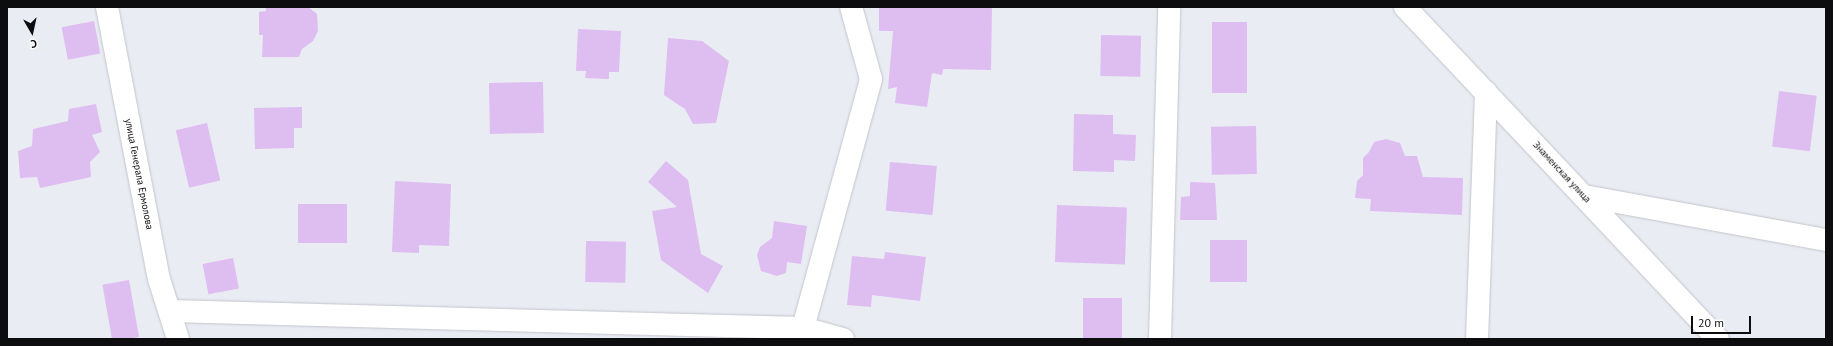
<!DOCTYPE html>
<html>
<head>
<meta charset="utf-8">
<style>
  body { margin:0 }
  #map { position:relative; width:1833px; height:346px; overflow:hidden; background:#eaecf3; font-family:"PT Sans",sans-serif }
  div>[style] { position:absolute }
  .building>* { inset:0; background:#debdf1; transform-origin:0 0 }
  .roads { filter:drop-shadow(0 0 1px #c3c5cc) drop-shadow(0 0 1px #c3c5cc) }
  .minor>* { height:22px; margin:-11px; padding:0 11px; transform-origin:11px; border-radius:11px; background:#fff }
  span { translate:-50% -50%; white-space:nowrap; text-align:center; line-height:1.15; -webkit-text-stroke:3.5px #fff; paint-order:stroke }
  .street-label { font-size:10px; color:#0d0d10 }
  .frame { position:absolute; inset:0; border:8px solid #0d0d10; pointer-events:none }
  .north { position:absolute; left:12px; top:12px; width:40px; height:40px; -webkit-text-stroke:3px #fff; paint-order:stroke; rotate:171deg; font-size:11px; font-weight:700; line-height:16px; text-align:center; color:#0d0d10 }
  .north::after { content:''; display:block; margin:auto; width:14px; height:18px; background:#0d0d10; clip-path:polygon(50% 0,100% 100%,50% 72%,0 100%) }
  .scale { position:absolute; left:1691px; top:316px; width:60px; height:18px; box-sizing:border-box; border:2px solid #0d0d10; border-top:0; padding-left:5px; font-size:12px; line-height:14px; white-space:nowrap; color:#0d0d10; -webkit-text-stroke:3px #fff; paint-order:stroke }
</style>
</head>
<body>
<div id="map">
  <div class="building">
    <div style="clip-path:polygon(266px 7px,308px 7px,317px 14px,318px 31px,313px 41px,302px 49px,299px 57px,262px 57px,263px 35px,259px 35px,259px 12px,266px 11px)"></div>
    <div style="clip-path:polygon(879px 7px,992px 7px,991px 70px,943px 69px,942px 75px,932px 73px,927px 107px,895px 103px,897px 87px,888px 89px,893px 31px,879px 31px)"></div>
    <div style="left:94px;top:21px;width:33px;height:33px;rotate:79deg"></div>
    <div style="left:1212px;top:22px;width:35px;height:71px"></div>
    <div style="clip-path:polygon(578px 29px,621px 31px,619px 72px,609px 72px,609px 79px,585px 78px,586px 71px,576px 71px)"></div>
    <div style="left:1101px;top:35px;width:40px;height:41px;rotate:1deg"></div>
    <div style="clip-path:polygon(668px 38px,702px 41px,729px 61px,716px 123px,693px 124px,685px 109px,664px 95px)"></div>
    <div style="left:543px;top:82px;width:51px;height:54px;rotate:89deg"></div>
    <div style="left:1779px;top:91px;width:38px;height:56px;rotate:7deg"></div>
    <div style="clip-path:polygon(96px 104px,102px 132px,92px 135px,100px 152px,90px 162px,91px 177px,40px 188px,37px 177px,20px 178px,18px 151px,32px 146px,33px 129px,68px 121px,69px 109px)"></div>
    <div style="clip-path:polygon(302px 107px,302px 128px,294px 128px,294px 148px,255px 149px,254px 108px)"></div>
    <div style="clip-path:polygon(1074px 114px,1113px 115px,1113px 134px,1136px 135px,1135px 161px,1114px 160px,1114px 172px,1073px 171px)"></div>
    <div style="left:207px;top:123px;width:59px;height:32px;rotate:77deg"></div>
    <div style="left:1256px;top:126px;width:48px;height:45px;rotate:89deg"></div>
    <div style="clip-path:polygon(1386px 139px,1400px 143px,1405px 156px,1417px 156px,1423px 177px,1463px 178px,1462px 215px,1370px 211px,1371px 199px,1355px 198px,1357px 181px,1363px 175px,1363px 158px,1369px 152px,1374px 142px)"></div>
    <div style="clip-path:polygon(666px 161px,688px 180px,701px 254px,723px 266px,708px 293px,661px 260px,652px 211px,677px 207px,648px 182px)"></div>
    <div style="left:890px;top:162px;width:47px;height:49px;rotate:5deg"></div>
    <div style="clip-path:polygon(395px 181px,451px 184px,449px 246px,419px 245px,419px 253px,392px 252px)"></div>
    <div style="clip-path:polygon(1190px 182px,1215px 183px,1217px 220px,1180px 220px,1181px 197px,1190px 196px)"></div>
    <div style="left:298px;top:204px;width:49px;height:39px"></div>
    <div style="left:1057px;top:205px;width:70px;height:57px;rotate:2deg"></div>
    <div style="clip-path:polygon(774px 221px,807px 226px,801px 264px,787px 262px,786px 273px,777px 276px,761px 271px,757px 255px,760px 247px,772px 238px)"></div>
    <div style="left:1210px;top:240px;width:37px;height:42px"></div>
    <div style="left:586px;top:241px;width:40px;height:41px;rotate:1deg"></div>
    <div style="clip-path:polygon(885px 252px,926px 257px,920px 301px,872px 295px,871px 307px,847px 305px,852px 256px,884px 259px)"></div>
    <div style="left:233px;top:258px;width:31px;height:31px;rotate:79deg"></div>
    <div style="left:129px;top:280px;width:58px;height:27px;rotate:80deg"></div>
    <div style="left:1083px;top:298px;width:39px;height:41px"></div>
  </div>
  <div class="roads">
    <div class="minor">
      <div style="left:107px;top:7px;width:277px;rotate:79.2deg"></div>
      <div style="left:159px;top:279px;width:63px;rotate:72.4deg"></div>
      <div style="left:1405px;top:7px;width:456px;rotate:46.7deg"></div>
      <div style="left:1584px;top:196px;width:246px;rotate:10.3deg"></div>
      <div style="left:170px;top:311px;width:633px;rotate:1.54deg"></div>
      <div style="left:803px;top:328px;width:11px;rotate:85deg"></div>
      <div style="left:843px;top:339px;width:41px;rotate:-164.6deg"></div>
      <div style="left:803px;top:328px;width:258px;rotate:-74.7deg"></div>
      <div style="left:871px;top:79px;width:75px;rotate:-105.5deg"></div>
      <div style="left:1160px;top:339px;width:332px;rotate:-88.4deg"></div>
      <div style="left:1477px;top:339px;width:247px;rotate:-87.9deg"></div>
    </div>
  </div>
  <div class="street-label">
    <span style="left:1562px;top:172px;rotate:47deg">Знаменская улица</span>
    <span style="left:139px;top:174px;rotate:79deg">улица Генерала Ермолова</span>
  </div>
  <div class="frame"></div>
  <div class="north">С</div>
  <div class="scale">20 m</div>
</div>
</body>
</html>
